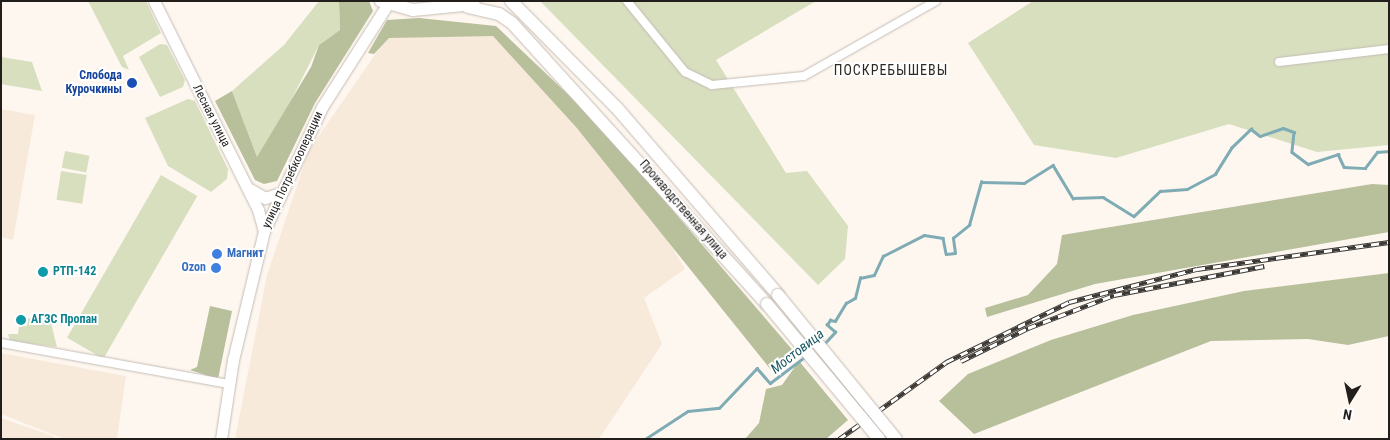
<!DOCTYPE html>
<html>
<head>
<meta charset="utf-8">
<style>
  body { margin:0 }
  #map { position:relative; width:1390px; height:440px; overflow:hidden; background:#fef7f0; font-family:"Roboto Condensed",sans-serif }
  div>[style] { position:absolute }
  .built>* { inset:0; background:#f8eadb }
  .green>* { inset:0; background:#d8dfbf; transform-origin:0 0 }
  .forest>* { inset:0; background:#b7bf9b }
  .stream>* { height:2.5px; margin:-1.25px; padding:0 1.25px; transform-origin:1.25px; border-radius:1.25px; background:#7facb4 }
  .roads { filter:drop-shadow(0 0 1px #c4bcb4) drop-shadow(0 0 1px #c4bcb4) }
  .minor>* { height:8px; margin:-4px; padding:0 4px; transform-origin:4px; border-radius:4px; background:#fff }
  .secondary>* { height:11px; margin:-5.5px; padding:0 5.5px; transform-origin:5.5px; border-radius:5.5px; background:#fff }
  .trunk>* { height:12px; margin:-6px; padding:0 6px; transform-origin:6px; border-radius:6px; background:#fff }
  .rail>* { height:4.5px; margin-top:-2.25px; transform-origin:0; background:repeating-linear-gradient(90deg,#fff 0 8px,#3c3935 0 16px); box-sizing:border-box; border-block:1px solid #3c3935 }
  .bridges { filter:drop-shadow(0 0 1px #c4bcb4) drop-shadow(0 0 1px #c4bcb4) }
  .trunk-bridge>* { height:12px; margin:-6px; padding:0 6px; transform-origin:6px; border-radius:6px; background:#fff }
  .dots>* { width:14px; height:14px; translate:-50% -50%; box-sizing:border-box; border:2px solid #fff; border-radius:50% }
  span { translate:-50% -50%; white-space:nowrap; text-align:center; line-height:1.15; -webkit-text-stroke:4px #fff; paint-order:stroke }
  .transit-label { font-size:12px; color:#164399; font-weight:700 }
  .right { translate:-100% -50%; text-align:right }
  .street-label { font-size:12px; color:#211e1b }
  .shop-label { font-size:12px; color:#366cbe; font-weight:700 }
  .left { translate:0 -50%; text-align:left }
  .culture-label { font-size:12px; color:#0d838f; font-weight:700 }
  .neighbourhood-label { font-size:14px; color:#302a23; letter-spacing:1px }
  .water-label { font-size:14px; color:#195862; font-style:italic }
  .frame { position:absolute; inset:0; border:2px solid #211e1b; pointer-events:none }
  .north { position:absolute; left:1325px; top:375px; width:50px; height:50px; -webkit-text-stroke:4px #fff; paint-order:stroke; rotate:190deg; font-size:14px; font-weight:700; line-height:20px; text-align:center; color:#211e1b }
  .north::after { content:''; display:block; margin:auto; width:18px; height:22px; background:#211e1b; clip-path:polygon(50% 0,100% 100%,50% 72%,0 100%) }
</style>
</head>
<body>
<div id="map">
  <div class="built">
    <div style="clip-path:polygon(392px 30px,493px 30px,632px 180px,685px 269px,644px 298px,662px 344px,599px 439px,235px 439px,267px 275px,309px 150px)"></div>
    <div style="clip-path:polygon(1px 109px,35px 115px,13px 240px,1px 237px)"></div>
    <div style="clip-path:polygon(1px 353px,126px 376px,117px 439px,64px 439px,1px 414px)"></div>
    <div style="clip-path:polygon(1px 418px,53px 436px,56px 439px,1px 439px)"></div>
  </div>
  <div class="green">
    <div style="clip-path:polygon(88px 1px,146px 1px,161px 33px,123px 56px,129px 70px,122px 67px)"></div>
    <div style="clip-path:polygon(319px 1px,339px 1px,340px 30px,319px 45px,267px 148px,257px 157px,232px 91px,284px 45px)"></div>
    <div style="clip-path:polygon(540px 1px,816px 1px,716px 60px,786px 173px,807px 171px,848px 226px,845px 259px,818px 285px)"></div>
    <div style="clip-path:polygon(1033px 1px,1389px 1px,1389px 145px,1317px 152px,1229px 124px,1116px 158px,1034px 145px,968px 43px)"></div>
    <div style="clip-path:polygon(160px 44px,167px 45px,185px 80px,183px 87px,160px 97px,139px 57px)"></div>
    <div style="clip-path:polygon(1px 57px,32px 62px,42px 91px,1px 84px)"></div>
    <div style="clip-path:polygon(188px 99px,195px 101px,228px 169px,227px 179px,211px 192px,168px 166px,145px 118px)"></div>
    <div style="left:65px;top:151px;width:25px;height:17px;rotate:11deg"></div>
    <div style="left:61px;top:171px;width:26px;height:29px;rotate:9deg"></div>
    <div style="left:161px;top:175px;width:42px;height:188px;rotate:30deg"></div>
    <div style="clip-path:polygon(28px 318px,51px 323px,57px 347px,10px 341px,8px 334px,18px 334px,19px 325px,27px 326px)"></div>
  </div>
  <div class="forest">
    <div style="clip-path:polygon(339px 1px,369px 1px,373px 11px,315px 103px,277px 181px,264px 184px,255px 180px,215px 101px,232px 91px,257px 157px,311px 67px,319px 45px,340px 30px)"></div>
    <div style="clip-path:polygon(419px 18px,496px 26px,596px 121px,795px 353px,775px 375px,576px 127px,493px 36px,389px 38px,374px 54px,368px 53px,387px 20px)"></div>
    <div style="clip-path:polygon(1372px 184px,1389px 185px,1389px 232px,1095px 284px,987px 317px,985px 308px,1028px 295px,1057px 264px,1062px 235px)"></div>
    <div style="clip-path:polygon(1389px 273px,1389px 336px,1348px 345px,1308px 339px,1211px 341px,974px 434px,939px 401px,968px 374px,1051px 340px,1133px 315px,1244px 291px)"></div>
    <div style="clip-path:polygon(210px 306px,232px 311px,218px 379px,190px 370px,197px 367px)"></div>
    <div style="clip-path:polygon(799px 361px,848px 420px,826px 439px,745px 439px,759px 423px,766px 389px,782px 385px)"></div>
  </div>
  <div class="stream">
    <div style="left:823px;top:345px;width:18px;rotate:-47deg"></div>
    <div style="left:835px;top:332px;width:11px;rotate:-139deg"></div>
    <div style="left:827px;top:325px;width:6px;rotate:-59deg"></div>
    <div style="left:830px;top:320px;width:5px;rotate:11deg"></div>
    <div style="left:835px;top:321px;width:21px;rotate:-59deg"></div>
    <div style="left:846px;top:303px;width:10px;rotate:-29deg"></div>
    <div style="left:855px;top:298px;width:21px;rotate:-76deg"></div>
    <div style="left:860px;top:278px;width:14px;rotate:-12deg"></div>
    <div style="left:874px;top:275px;width:21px;rotate:-65deg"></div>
    <div style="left:883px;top:256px;width:46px;rotate:-27.1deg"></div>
    <div style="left:924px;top:235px;width:19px;rotate:9deg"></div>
    <div style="left:943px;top:238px;width:16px;rotate:79deg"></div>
    <div style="left:946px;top:254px;width:9px;rotate:-6deg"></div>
    <div style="left:955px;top:253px;width:15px;rotate:-98deg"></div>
    <div style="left:953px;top:238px;width:21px;rotate:-39deg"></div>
    <div style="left:969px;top:225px;width:45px;rotate:-74.4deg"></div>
    <div style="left:981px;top:182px;width:43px;rotate:1.3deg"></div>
    <div style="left:1024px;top:183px;width:34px;rotate:-32deg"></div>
    <div style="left:1053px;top:165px;width:39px;rotate:59deg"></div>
    <div style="left:1073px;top:198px;width:30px;rotate:-2deg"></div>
    <div style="left:1103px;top:197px;width:36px;rotate:32deg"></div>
    <div style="left:1134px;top:216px;width:36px;rotate:-44deg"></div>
    <div style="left:1160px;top:191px;width:27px;rotate:-4deg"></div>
    <div style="left:1187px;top:189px;width:32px;rotate:-28deg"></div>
    <div style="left:1215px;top:174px;width:31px;rotate:-58deg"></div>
    <div style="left:1231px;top:148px;width:28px;rotate:-44deg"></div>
    <div style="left:1251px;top:129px;width:11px;rotate:38deg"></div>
    <div style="left:1260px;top:136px;width:24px;rotate:-19deg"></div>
    <div style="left:1283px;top:128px;width:12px;rotate:20deg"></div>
    <div style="left:1294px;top:132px;width:20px;rotate:96deg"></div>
    <div style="left:1292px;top:152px;width:20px;rotate:37deg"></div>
    <div style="left:1308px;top:164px;width:32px;rotate:-18deg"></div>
    <div style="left:1338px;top:154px;width:14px;rotate:65deg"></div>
    <div style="left:1344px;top:167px;width:21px;rotate:3deg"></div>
    <div style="left:1365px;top:168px;width:20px;rotate:-53deg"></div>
    <div style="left:1377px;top:152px;width:12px;rotate:-5deg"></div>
    <div style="left:645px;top:439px;width:51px;rotate:-33.1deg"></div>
    <div style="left:688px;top:411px;width:31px;rotate:-6deg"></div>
    <div style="left:719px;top:408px;width:55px;rotate:-46.5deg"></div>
    <div style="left:757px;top:368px;width:20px;rotate:49deg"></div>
    <div style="left:770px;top:383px;width:45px;rotate:-36.9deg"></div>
  </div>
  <div class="roads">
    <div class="minor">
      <div style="left:627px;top:1px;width:92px;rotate:50.8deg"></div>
      <div style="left:685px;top:72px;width:30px;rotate:26deg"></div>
      <div style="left:712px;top:85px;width:92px;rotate:-5.6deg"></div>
      <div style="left:804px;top:76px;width:152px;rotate:-29.6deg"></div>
      <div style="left:1279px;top:62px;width:111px;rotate:-6.7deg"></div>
      <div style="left:1px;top:343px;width:233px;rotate:10.2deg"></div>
    </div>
    <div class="secondary">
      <div style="left:154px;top:1px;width:233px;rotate:63.5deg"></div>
      <div style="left:258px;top:210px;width:22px;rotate:74deg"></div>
      <div style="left:248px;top:188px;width:20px;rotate:30deg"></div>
      <div style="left:265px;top:198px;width:16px;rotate:-18deg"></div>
      <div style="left:221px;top:439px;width:80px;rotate:-81.4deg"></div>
      <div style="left:233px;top:360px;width:133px;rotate:-76.5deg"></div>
      <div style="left:264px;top:231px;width:137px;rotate:-64.9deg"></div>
      <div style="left:322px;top:107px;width:121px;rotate:-57.5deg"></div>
    </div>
    <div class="trunk">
      <div style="left:381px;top:1px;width:33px;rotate:16deg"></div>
      <div style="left:413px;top:10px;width:61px;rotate:-5.6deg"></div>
      <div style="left:511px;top:1px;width:149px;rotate:45.3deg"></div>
      <div style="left:616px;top:107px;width:248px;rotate:49.2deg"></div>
      <div style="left:468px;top:7px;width:32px;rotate:13deg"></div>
      <div style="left:499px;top:14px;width:16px;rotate:35deg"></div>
      <div style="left:512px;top:23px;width:379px;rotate:47.8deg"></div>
    </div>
  </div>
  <div class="rail">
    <div style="left:961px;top:361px;width:75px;rotate:-26.2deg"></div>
    <div style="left:1028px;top:328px;width:92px;rotate:-21deg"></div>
    <div style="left:1114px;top:295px;width:153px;rotate:-10.9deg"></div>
    <div style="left:839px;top:439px;width:132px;rotate:-35.7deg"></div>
    <div style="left:946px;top:362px;width:137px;rotate:-26deg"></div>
    <div style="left:1069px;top:302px;width:132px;rotate:-14.5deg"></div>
    <div style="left:1197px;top:269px;width:194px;rotate:-8deg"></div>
  </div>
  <div class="bridges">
    <div class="trunk-bridge">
      <div style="left:778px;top:295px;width:186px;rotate:50.7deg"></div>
      <div style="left:767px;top:304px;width:175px;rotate:50.3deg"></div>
    </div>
  </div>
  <div class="dots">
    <div style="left:132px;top:83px;background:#1a4fb4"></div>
    <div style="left:217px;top:254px;background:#3f7fe0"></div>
    <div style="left:216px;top:268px;background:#3f7fe0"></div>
    <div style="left:43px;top:272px;background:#0f9aa8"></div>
    <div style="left:21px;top:320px;background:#0f9aa8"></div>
  </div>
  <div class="transit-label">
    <span class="right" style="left:122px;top:83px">Слобода<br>Курочкины</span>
  </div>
  <div class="street-label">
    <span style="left:211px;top:116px;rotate:63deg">Лесная улица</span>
    <span style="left:293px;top:170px;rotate:-65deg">улица Потребкооперации</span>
    <span style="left:683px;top:210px;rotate:49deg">Производственная улица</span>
  </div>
  <div class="shop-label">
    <span class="left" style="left:227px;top:254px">Магнит</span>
    <span class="right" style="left:206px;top:268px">Ozon</span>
  </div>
  <div class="culture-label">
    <span class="left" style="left:53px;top:272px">РТП-142</span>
    <span class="left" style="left:31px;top:320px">АГЗС Пропан</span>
  </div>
  <div class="neighbourhood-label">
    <span style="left:891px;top:70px">ПОСКРЕБЫШЕВЫ</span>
  </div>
  <div class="water-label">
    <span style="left:797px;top:351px;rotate:-38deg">Мостовица</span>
  </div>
  <div class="frame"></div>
  <div class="north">N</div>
</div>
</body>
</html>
